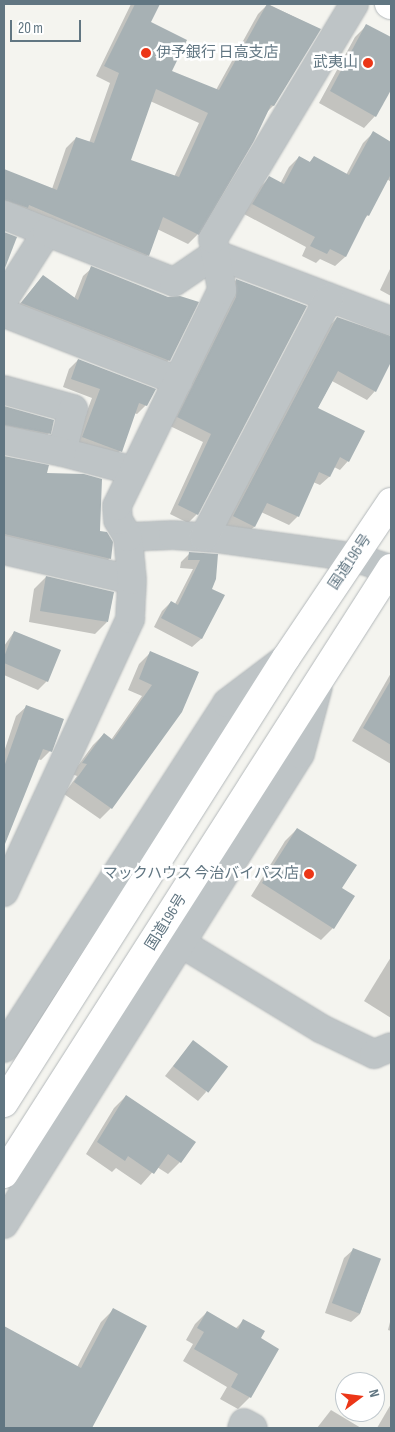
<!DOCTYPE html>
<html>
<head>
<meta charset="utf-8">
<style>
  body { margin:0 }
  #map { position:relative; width:395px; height:1432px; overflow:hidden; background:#f4f4ef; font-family:"Sofia Sans Condensed","Noto Sans JP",sans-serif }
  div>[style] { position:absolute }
  .shadow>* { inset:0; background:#0003 }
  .building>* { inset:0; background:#a7b1b4; transform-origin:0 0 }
  .roads { filter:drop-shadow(0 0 1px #b3b8ba) drop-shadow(0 0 1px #b3b8ba) }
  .street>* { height:28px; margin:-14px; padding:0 14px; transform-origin:14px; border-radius:14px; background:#bec4c6 }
  .highway>* { height:28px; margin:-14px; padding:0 14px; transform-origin:14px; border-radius:14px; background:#fff }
  .dots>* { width:14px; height:14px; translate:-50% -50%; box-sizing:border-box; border:2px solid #fff; border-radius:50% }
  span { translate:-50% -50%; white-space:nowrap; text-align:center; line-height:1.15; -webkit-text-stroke:5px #fff; paint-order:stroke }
  .poi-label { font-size:15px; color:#617682 }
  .left { translate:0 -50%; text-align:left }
  .right { translate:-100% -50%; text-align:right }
  .street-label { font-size:15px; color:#617682 }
  .frame { position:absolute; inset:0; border:5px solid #617682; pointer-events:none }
  .north { position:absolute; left:335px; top:1372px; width:50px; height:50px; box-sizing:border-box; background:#fff; border:1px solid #c0c8cd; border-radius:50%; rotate:75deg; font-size:14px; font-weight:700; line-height:20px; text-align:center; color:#617682 }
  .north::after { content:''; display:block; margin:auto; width:18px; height:22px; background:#ec3617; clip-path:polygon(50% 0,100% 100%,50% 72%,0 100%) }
  .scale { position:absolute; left:10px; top:20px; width:71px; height:22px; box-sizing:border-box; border:2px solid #617682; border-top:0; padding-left:6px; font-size:15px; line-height:18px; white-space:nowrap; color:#617682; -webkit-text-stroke:4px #fff; paint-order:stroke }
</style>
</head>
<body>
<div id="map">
  <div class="shadow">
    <div style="clip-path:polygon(evenodd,131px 4px,158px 4px,150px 22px,170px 72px,216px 90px,258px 14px,268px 4px,319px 29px,273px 106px,265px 114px,198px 234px,188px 244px,157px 229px,148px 255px,138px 265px,4px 213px,4px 170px,52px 189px,66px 148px,76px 138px,89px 143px,110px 83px,96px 76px,131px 4px,150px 101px,199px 123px,174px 177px,129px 161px,150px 101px)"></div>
    <div style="clip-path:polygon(367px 25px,391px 39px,391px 92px,389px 91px,375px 116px,364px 128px,319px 103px,355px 37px)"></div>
    <div style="clip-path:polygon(373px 133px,391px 143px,391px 182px,387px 179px,368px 215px,362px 221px,345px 257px,335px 266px,320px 259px,316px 263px,302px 256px,306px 247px,244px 214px,259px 188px,269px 178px,280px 184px,289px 167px,299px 157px,309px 163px,314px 157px,346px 175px,363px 143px)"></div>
    <div style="clip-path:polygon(391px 267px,391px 296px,380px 290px)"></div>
    <div style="clip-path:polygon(92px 268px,169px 360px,160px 369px,13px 312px,43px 276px,74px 299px,83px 276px)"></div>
    <div style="clip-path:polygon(236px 280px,306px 306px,197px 514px,188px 523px,170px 514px,203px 442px,170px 426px,228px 289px)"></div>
    <div style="clip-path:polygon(337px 318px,391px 338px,391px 360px,375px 391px,367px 400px,332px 381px,317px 409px,348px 461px,340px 470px,334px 467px,329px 477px,320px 485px,313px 482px,298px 516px,289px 525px,261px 512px,254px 527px,245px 535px,225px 525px,328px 327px)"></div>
    <div style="clip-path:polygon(78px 360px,146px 405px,137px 414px,134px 413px,120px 451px,112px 460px,74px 445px,92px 398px,63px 387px,69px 369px)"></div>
    <div style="clip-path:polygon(4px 407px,53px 421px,49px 433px,40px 443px,4px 435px)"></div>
    <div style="clip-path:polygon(4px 457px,47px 466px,46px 474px,98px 532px,110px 558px,100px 568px,4px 546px)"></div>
    <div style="clip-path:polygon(190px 553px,217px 555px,210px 589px,223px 596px,201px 639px,192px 647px,154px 627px,162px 611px,171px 602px,175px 604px,193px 569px,180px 568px,181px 562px)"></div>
    <div style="clip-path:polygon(46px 577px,107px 622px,95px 634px,29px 622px,34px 589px)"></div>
    <div style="clip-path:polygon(14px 632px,47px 681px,38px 690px,4px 675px,4px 646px)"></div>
    <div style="clip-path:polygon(150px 653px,197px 673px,111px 808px,100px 819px,64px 794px,77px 776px,72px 774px,93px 745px,104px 734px,111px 740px,142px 696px,128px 690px,139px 664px)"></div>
    <div style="clip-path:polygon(391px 673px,391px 764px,352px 741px)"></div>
    <div style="clip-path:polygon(26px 707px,50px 751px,41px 760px,37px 759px,6px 823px,4px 822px,4px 752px,16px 716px)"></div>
    <div style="clip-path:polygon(297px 829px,341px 889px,333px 928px,321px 940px,251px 896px,285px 841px)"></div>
    <div style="clip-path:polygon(391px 957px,391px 1018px,364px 1001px)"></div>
    <div style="clip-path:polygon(193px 1041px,206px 1092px,198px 1101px,165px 1076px)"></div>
    <div style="clip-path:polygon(126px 1096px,180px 1162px,168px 1174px,157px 1167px,141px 1185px,116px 1168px,112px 1172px,86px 1154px,114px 1108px)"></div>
    <div style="clip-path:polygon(353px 1250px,379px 1259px,360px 1314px,351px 1322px,325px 1313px,344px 1258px)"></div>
    <div style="clip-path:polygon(113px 1310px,145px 1327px,91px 1428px,4px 1428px,4px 1328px,77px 1367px,101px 1322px)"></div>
    <div style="clip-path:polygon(207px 1312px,235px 1329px,244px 1320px,259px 1339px,250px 1397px,238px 1409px,220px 1399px,227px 1387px,183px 1361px,193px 1344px,186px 1340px,195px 1324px)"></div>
    <div style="clip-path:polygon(391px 1318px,391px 1331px,388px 1330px)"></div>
    <div style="clip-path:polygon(391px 1404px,391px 1428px,377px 1428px)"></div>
    <div style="clip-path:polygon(331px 1410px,361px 1428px,317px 1428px)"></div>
  </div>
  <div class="building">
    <div style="clip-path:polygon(evenodd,135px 4px,160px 4px,151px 22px,187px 40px,172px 71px,219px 90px,267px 4px,321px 29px,274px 106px,271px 105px,254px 141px,199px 235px,163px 217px,149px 256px,29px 205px,28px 208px,4px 200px,4px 169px,57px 190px,76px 137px,94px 143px,119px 73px,104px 66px,135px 4px,156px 89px,208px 113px,179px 177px,131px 160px,156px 89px)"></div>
    <div style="clip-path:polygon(366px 24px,391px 37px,391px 90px,376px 117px,330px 91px)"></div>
    <div style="clip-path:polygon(373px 131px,391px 142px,391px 174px,369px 216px,367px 215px,346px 257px,330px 249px,327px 254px,310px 246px,315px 237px,252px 204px,269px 176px,284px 184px,299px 156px,310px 162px,314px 156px,349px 175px)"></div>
    <div style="clip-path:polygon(4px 232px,17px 237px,5px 268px,4px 268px)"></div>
    <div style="clip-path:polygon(91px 266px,168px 297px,180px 296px,199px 302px,170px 361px,21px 303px,43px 275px,78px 300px)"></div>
    <div style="clip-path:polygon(236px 279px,307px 306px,198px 515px,178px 505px,211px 434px,177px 417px,236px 297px)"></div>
    <div style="clip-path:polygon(337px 317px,391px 336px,391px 362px,376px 392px,338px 371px,318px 408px,365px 431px,349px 462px,340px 457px,330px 477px,319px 472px,299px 517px,267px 503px,255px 527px,233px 516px)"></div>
    <div style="clip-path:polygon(78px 359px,156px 389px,147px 406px,139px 403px,122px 452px,82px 437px,100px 389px,71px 379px)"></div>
    <div style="clip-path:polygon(4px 406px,54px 420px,51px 434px,4px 425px)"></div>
    <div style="clip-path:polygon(4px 456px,49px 465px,47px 473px,84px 474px,102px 479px,100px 531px,107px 532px,113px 542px,111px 559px,4px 534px)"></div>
    <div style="clip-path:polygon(189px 552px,218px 554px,216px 579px,212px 589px,225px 595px,202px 639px,161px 618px,171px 601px,178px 605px,200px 560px,188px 560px)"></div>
    <div style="clip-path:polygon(46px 576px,114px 592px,108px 622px,40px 611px)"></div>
    <div style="clip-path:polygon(14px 631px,61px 650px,48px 682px,4px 663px,4px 657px)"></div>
    <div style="clip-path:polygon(150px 651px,199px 672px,182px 712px,112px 809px,74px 782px,87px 764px,82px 763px,104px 733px,113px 740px,152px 685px,139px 679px)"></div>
    <div style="clip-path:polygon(391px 680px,391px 745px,363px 728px)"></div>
    <div style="clip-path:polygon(26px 705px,64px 719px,52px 752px,43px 749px,5px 844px,4px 767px)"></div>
    <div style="clip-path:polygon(297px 828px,357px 865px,342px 888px,355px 896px,334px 929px,262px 883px)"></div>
    <div style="left:193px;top:1040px;width:44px;height:33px;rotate:37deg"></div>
    <div style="clip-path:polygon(126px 1095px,196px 1142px,181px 1163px,168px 1154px,154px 1174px,128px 1156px,125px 1161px,97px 1142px)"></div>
    <div style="left:353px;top:1248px;width:30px;height:59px;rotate:21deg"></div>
    <div style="clip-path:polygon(113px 1308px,147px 1326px,92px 1428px,4px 1428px,4px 1326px,81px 1368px)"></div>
    <div style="clip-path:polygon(207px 1311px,238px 1329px,243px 1319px,265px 1331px,261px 1338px,279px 1349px,251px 1398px,231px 1387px,238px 1374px,194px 1349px,204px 1332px,197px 1328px)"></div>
  </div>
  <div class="roads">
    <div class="street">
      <div style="left:4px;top:215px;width:46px;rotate:21.6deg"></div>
      <div style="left:4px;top:299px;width:80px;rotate:-57.3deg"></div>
      <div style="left:47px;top:232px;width:136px;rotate:21.5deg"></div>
      <div style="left:174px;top:282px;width:50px;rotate:-34.3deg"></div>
      <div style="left:215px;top:254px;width:188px;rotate:20.8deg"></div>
      <div style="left:4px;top:313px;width:187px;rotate:21.3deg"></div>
      <div style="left:4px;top:390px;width:72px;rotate:15.4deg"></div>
      <div style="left:73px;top:409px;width:44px;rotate:104.3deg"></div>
      <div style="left:62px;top:452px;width:74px;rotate:14.8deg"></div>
      <div style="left:4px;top:440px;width:59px;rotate:11.7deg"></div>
      <div style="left:128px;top:537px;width:45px;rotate:-2.5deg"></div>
      <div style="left:173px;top:535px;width:41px;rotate:4.2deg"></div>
      <div style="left:214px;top:538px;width:140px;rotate:7.8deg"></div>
      <div style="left:353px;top:557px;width:40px;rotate:18deg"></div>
      <div style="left:204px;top:537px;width:270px;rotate:-62.4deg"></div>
      <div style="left:4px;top:550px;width:131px;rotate:13.2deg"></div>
      <div style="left:4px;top:892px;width:301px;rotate:-65.2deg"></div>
      <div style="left:130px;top:619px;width:39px;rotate:-87deg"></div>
      <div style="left:132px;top:580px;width:43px;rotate:-95.3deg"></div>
      <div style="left:128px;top:537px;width:20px;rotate:-120deg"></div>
      <div style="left:118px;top:520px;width:14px;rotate:-94deg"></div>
      <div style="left:117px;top:506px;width:240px;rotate:-64.1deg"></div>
      <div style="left:222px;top:290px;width:52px;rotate:-100deg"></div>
      <div style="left:213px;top:239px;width:274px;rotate:-59deg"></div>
      <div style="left:181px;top:943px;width:165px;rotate:31.4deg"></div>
      <div style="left:322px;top:1029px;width:58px;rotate:25.7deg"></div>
      <div style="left:374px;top:1054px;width:18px;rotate:-22deg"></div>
      <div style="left:4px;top:1048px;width:411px;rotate:-57.1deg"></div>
      <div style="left:227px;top:703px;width:73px;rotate:-37.2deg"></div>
      <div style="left:4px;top:1224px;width:555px;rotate:-57.8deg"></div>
      <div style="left:300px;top:754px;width:69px;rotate:-75deg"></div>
      <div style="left:242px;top:1428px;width:5px;rotate:-68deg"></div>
      <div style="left:244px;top:1423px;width:10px;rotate:29deg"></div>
    </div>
    <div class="highway">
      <div style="left:389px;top:4px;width:2px;rotate:27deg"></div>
      <div style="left:4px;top:1103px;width:527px;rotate:-57.64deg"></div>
      <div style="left:286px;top:658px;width:188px;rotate:-56.1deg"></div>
      <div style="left:4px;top:1174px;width:719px;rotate:-57.44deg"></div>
    </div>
  </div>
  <div class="dots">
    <div style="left:146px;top:53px;background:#ec3617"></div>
    <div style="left:368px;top:63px;background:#ec3617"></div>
    <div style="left:309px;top:874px;background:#ec3617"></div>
  </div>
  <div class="poi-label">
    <span class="left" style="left:156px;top:53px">伊予銀行 日高支店</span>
    <span class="right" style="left:358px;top:63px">武夷山</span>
    <span class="right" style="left:299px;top:874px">マックハウス 今治バイパス店</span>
  </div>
  <div class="street-label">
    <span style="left:350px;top:562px;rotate:-56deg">国道196号</span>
    <span style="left:166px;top:922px;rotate:-58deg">国道196号</span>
  </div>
  <div class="frame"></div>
  <div class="north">N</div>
  <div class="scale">20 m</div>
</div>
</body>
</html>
